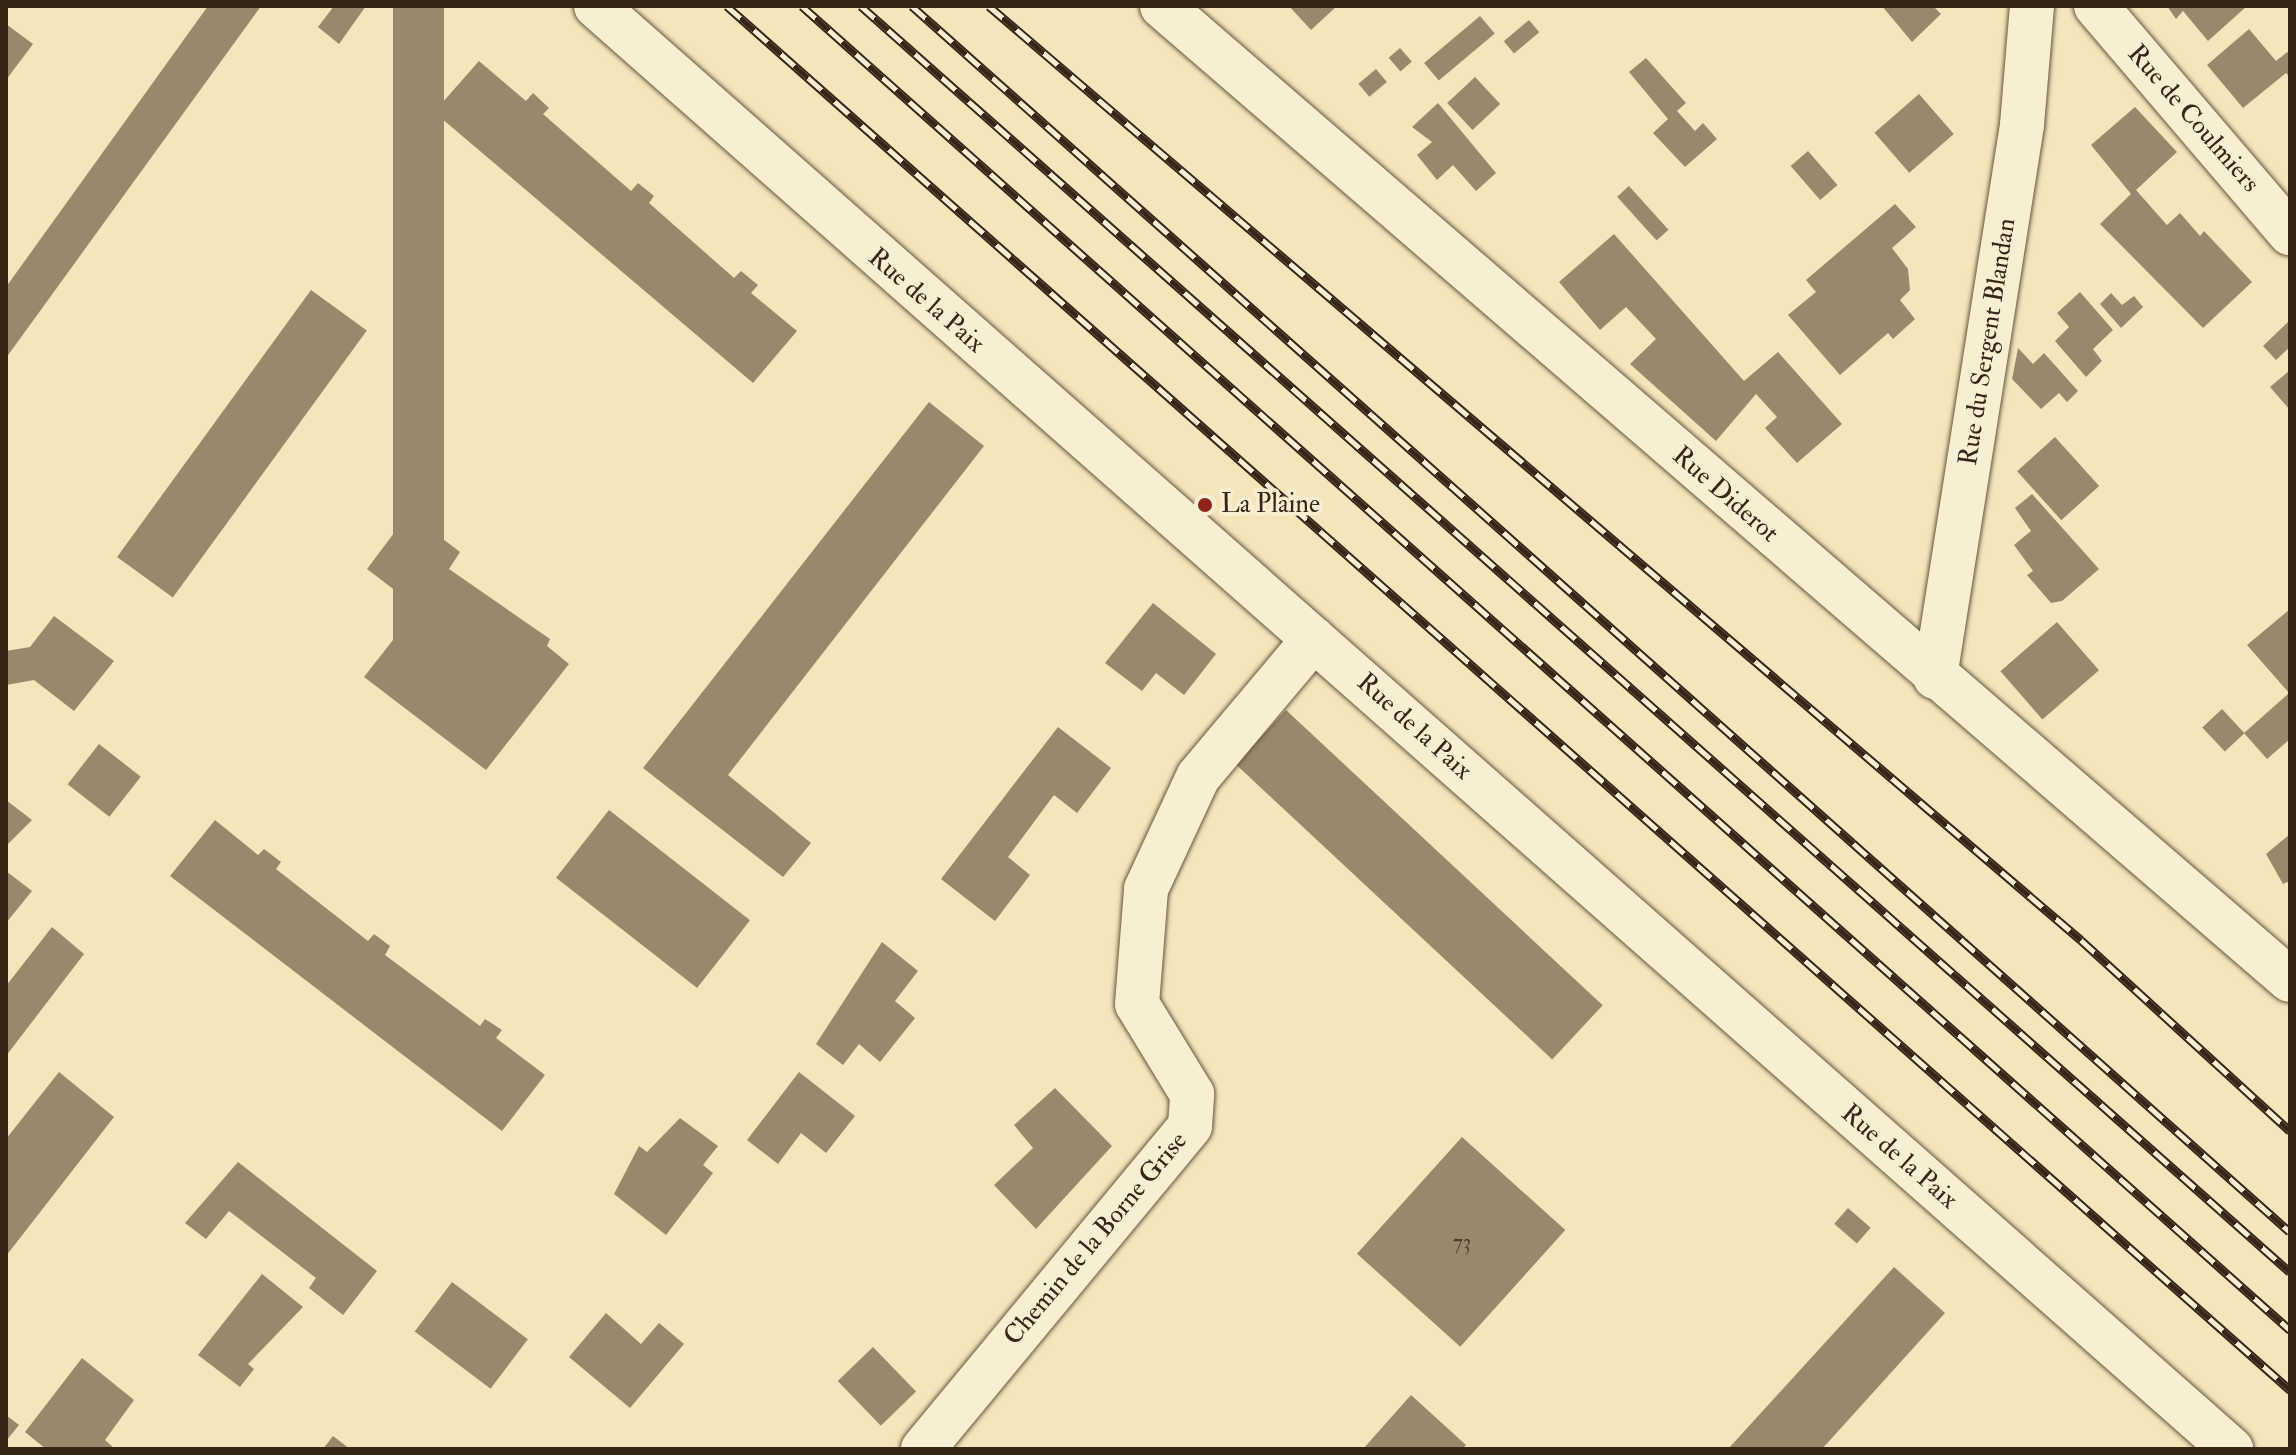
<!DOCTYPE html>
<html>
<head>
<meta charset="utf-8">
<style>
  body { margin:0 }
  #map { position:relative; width:2296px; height:1455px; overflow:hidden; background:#f5e5ba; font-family:"IM FELL Double Pica",serif }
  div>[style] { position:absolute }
  .building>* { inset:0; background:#99896c; transform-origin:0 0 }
  .roads { filter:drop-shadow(0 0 2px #665640) drop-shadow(0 0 2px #665640) }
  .minor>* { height:44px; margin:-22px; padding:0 22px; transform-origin:22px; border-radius:22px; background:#f8eed2 }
  .rail>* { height:9px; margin-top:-4.5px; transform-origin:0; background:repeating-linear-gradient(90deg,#f8eed2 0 18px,#362618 0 36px); box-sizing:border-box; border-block:2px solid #362618 }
  .dots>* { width:22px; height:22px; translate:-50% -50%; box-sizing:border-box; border:4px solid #f8eed2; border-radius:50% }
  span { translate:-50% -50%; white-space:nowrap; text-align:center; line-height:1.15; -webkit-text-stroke:7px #f8eed2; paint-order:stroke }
  .number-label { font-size:22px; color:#4f3f2d }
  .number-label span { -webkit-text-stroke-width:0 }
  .street-label { font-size:26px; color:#362618 }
  .poi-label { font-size:26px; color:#362618 }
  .left { translate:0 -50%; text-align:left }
  .frame { position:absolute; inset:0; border:8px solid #362618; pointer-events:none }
</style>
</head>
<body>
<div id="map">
  <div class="building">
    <div style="clip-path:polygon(208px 6px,261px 6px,6px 358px,6px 287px)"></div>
    <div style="clip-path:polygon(334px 6px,366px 6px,339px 44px,318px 27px)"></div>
    <div style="left:393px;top:6px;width:51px;height:642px"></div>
    <div style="clip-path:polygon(1289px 6px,1337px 6px,1311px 30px)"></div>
    <div style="clip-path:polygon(1882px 6px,1933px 6px,1941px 14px,1912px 42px)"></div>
    <div style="clip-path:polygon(2167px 6px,2247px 6px,2208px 41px,2183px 11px,2176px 19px)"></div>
    <div style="left:1480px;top:16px;width:23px;height:73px;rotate:50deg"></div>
    <div style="left:1529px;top:20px;width:16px;height:33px;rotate:50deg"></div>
    <div style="clip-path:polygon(6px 24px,33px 44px,6px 80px)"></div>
    <div style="clip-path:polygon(2249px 29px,2276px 61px,2290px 50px,2290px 77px,2286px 73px,2243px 108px,2207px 65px)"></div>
    <div style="left:1400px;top:48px;width:18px;height:15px;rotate:49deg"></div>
    <div style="clip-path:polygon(1646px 58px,1686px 103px,1677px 111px,1695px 131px,1703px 123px,1717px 139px,1685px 167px,1653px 133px,1668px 119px,1629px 72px)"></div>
    <div style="clip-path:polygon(479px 61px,526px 101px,533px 93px,549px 108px,543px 114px,631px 191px,638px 183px,654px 196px,649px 203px,734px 278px,741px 271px,758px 285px,751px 293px,797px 331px,753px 383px,434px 112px)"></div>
    <div style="left:1376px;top:69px;width:17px;height:23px;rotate:50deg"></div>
    <div style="left:1475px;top:77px;width:37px;height:38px;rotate:47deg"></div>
    <div style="left:1919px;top:94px;width:53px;height:59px;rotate:49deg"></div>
    <div style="clip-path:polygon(1438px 103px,1496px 173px,1476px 191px,1453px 165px,1437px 180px,1417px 155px,1432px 142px,1412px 127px)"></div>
    <div style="clip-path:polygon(2135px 107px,2177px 152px,2136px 190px,2167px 225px,2180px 213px,2200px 236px,2204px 231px,2252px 282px,2203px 328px,2100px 224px,2131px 194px,2091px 145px)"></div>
    <div style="left:1808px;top:151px;width:45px;height:23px;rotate:49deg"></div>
    <div style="left:1629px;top:186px;width:59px;height:16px;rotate:48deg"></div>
    <div style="clip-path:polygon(1895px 204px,1916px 227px,1892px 248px,1908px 269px,1910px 290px,1900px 300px,1915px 319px,1893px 339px,1888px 333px,1840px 375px,1788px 315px,1816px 292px,1806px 280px)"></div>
    <div style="clip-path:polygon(1614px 234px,1744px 381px,1778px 352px,1842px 424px,1797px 463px,1765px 428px,1777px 417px,1756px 394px,1716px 441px,1630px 364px,1656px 339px,1626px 307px,1600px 330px,1559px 282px)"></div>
    <div style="left:311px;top:290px;width:69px;height:330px;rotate:36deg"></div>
    <div style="clip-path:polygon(2080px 292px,2113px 330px,2093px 349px,2102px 361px,2086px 377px,2055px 341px,2069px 327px,2057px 313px)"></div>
    <div style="clip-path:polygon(2111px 293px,2122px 305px,2134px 296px,2143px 307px,2121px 328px,2100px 304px)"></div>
    <div style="clip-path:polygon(2290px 320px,2290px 347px,2276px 360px,2263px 346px)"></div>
    <div style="clip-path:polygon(2018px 348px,2033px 364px,2044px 353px,2078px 391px,2067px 402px,2059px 393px,2041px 409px,2012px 379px)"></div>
    <div style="clip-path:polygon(2290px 370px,2290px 410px,2270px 387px)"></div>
    <div style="clip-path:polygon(929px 402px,984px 446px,728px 775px,811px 843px,783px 877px,643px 768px)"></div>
    <div style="left:2055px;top:437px;width:66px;height:51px;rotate:48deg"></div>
    <div style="clip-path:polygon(2032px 494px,2099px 569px,2062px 601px,2051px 603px,2027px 575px,2033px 571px,2014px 545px,2031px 531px,2015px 508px)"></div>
    <div style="clip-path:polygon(409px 513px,460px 552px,449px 569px,550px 639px,547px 646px,569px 664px,486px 770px,364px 677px,418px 608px,367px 569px)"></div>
    <div style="clip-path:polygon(1153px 603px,1216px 654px,1184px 695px,1156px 673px,1142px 691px,1105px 663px)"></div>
    <div style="clip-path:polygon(2290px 609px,2290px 739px,2267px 759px,2244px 733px,2289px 693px,2247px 645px)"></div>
    <div style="clip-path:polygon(54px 616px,114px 661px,74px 711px,34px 680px,6px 685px,6px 651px,30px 647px)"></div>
    <div style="left:2057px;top:622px;width:64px;height:75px;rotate:49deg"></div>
    <div style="left:2222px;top:709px;width:33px;height:27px;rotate:47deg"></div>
    <div style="left:1286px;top:710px;width:433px;height:74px;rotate:43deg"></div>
    <div style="clip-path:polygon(1058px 727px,1111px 768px,1077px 813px,1054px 795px,1008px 857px,1030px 875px,995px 921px,941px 879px)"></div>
    <div style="left:99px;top:744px;width:53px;height:51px;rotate:38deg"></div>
    <div style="clip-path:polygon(6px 800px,32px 820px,6px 846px)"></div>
    <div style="left:609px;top:810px;width:179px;height:86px;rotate:38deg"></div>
    <div style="clip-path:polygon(215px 820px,258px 855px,264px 849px,281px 862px,276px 869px,368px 941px,374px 934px,390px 946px,385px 955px,480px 1026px,485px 1019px,502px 1030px,496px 1038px,545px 1075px,502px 1131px,170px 876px)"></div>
    <div style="clip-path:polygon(2290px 834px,2290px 881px,2283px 884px,2266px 854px)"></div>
    <div style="clip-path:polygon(6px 871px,32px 891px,6px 923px)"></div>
    <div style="clip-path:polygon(52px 927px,84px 954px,6px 1056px,6px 986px)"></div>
    <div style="clip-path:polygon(882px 942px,918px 971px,895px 1001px,915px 1018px,880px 1062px,859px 1044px,843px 1065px,816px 1044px)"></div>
    <div style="clip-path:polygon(59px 1072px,114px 1117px,6px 1256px,6px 1139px)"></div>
    <div style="clip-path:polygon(799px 1072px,855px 1116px,826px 1153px,801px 1133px,778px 1164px,747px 1140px)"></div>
    <div style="clip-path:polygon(1055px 1088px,1112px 1146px,1036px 1229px,994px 1185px,1033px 1148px,1014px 1125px)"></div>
    <div style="clip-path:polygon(680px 1118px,718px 1146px,703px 1165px,713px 1173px,666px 1235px,614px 1194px,639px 1146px,647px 1152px)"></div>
    <div style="left:1462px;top:1137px;width:139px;height:157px;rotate:42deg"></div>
    <div style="clip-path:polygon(238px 1162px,377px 1271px,343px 1315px,309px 1288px,316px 1278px,229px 1211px,206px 1239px,185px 1223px)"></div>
    <div style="left:1848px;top:1208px;width:30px;height:21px;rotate:41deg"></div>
    <div style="clip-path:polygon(1894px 1267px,1945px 1313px,1822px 1449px,1728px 1449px)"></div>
    <div style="clip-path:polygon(262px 1274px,303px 1307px,248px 1364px,254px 1369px,240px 1387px,198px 1355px)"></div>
    <div style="left:452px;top:1282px;width:95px;height:62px;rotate:37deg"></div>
    <div style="clip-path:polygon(606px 1313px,641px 1344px,659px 1323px,684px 1344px,630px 1408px,569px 1357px)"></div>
    <div style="left:873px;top:1347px;width:62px;height:49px;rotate:46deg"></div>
    <div style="clip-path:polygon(82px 1358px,134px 1400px,105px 1440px,115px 1449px,46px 1449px,25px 1432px)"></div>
    <div style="clip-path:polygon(1411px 1395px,1466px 1445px,1462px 1449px,1363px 1449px)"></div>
    <div style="clip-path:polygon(6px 1415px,19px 1425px,6px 1441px)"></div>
    <div style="clip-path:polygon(333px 1436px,350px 1449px,323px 1449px)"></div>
  </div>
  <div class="roads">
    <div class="minor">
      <div style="left:596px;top:6px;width:2181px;rotate:41.43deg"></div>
      <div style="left:1162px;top:6px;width:1490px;rotate:40.81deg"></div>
      <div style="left:2096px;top:6px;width:299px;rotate:49.5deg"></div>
      <div style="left:1935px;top:677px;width:559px;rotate:-81.04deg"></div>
      <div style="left:2022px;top:125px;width:119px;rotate:-85.2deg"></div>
      <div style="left:923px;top:1449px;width:419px;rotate:-50.4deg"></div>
      <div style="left:1190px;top:1126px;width:32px;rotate:-86deg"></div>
      <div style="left:1192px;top:1094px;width:105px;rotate:-121.4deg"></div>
      <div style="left:1137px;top:1004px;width:115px;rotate:-85.5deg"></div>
      <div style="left:1146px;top:889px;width:123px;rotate:-65.1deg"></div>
      <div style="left:1198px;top:777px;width:180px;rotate:-50deg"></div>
    </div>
  </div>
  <div class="rail">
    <div style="left:727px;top:6px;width:2088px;rotate:41.52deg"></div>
    <div style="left:802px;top:6px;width:1992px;rotate:41.66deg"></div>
    <div style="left:861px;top:6px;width:1909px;rotate:41.54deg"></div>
    <div style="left:912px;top:6px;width:1844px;rotate:41.66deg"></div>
    <div style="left:989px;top:6px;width:1437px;rotate:40.54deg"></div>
    <div style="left:2081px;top:940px;width:283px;rotate:42.4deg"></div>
  </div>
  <div class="dots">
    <div style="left:1205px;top:505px;background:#8f2418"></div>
  </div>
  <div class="number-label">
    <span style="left:1462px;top:1243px">73</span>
  </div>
  <div class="street-label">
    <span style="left:2193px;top:119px;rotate:49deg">Rue de Coulmiers</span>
    <span style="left:926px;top:301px;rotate:41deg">Rue de la Paix</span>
    <span style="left:1988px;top:342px;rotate:-81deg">Rue du Sergent Blandan</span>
    <span style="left:1725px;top:495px;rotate:41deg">Rue Diderot</span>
    <span style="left:1414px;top:727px;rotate:42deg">Rue de la Paix</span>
    <span style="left:1899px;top:1157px;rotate:41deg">Rue de la Paix</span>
    <span style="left:1096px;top:1239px;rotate:-50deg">Chemin de la Borne Grise</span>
  </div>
  <div class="poi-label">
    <span class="left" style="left:1221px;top:505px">La Plaine</span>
  </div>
  <div class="frame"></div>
</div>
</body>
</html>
